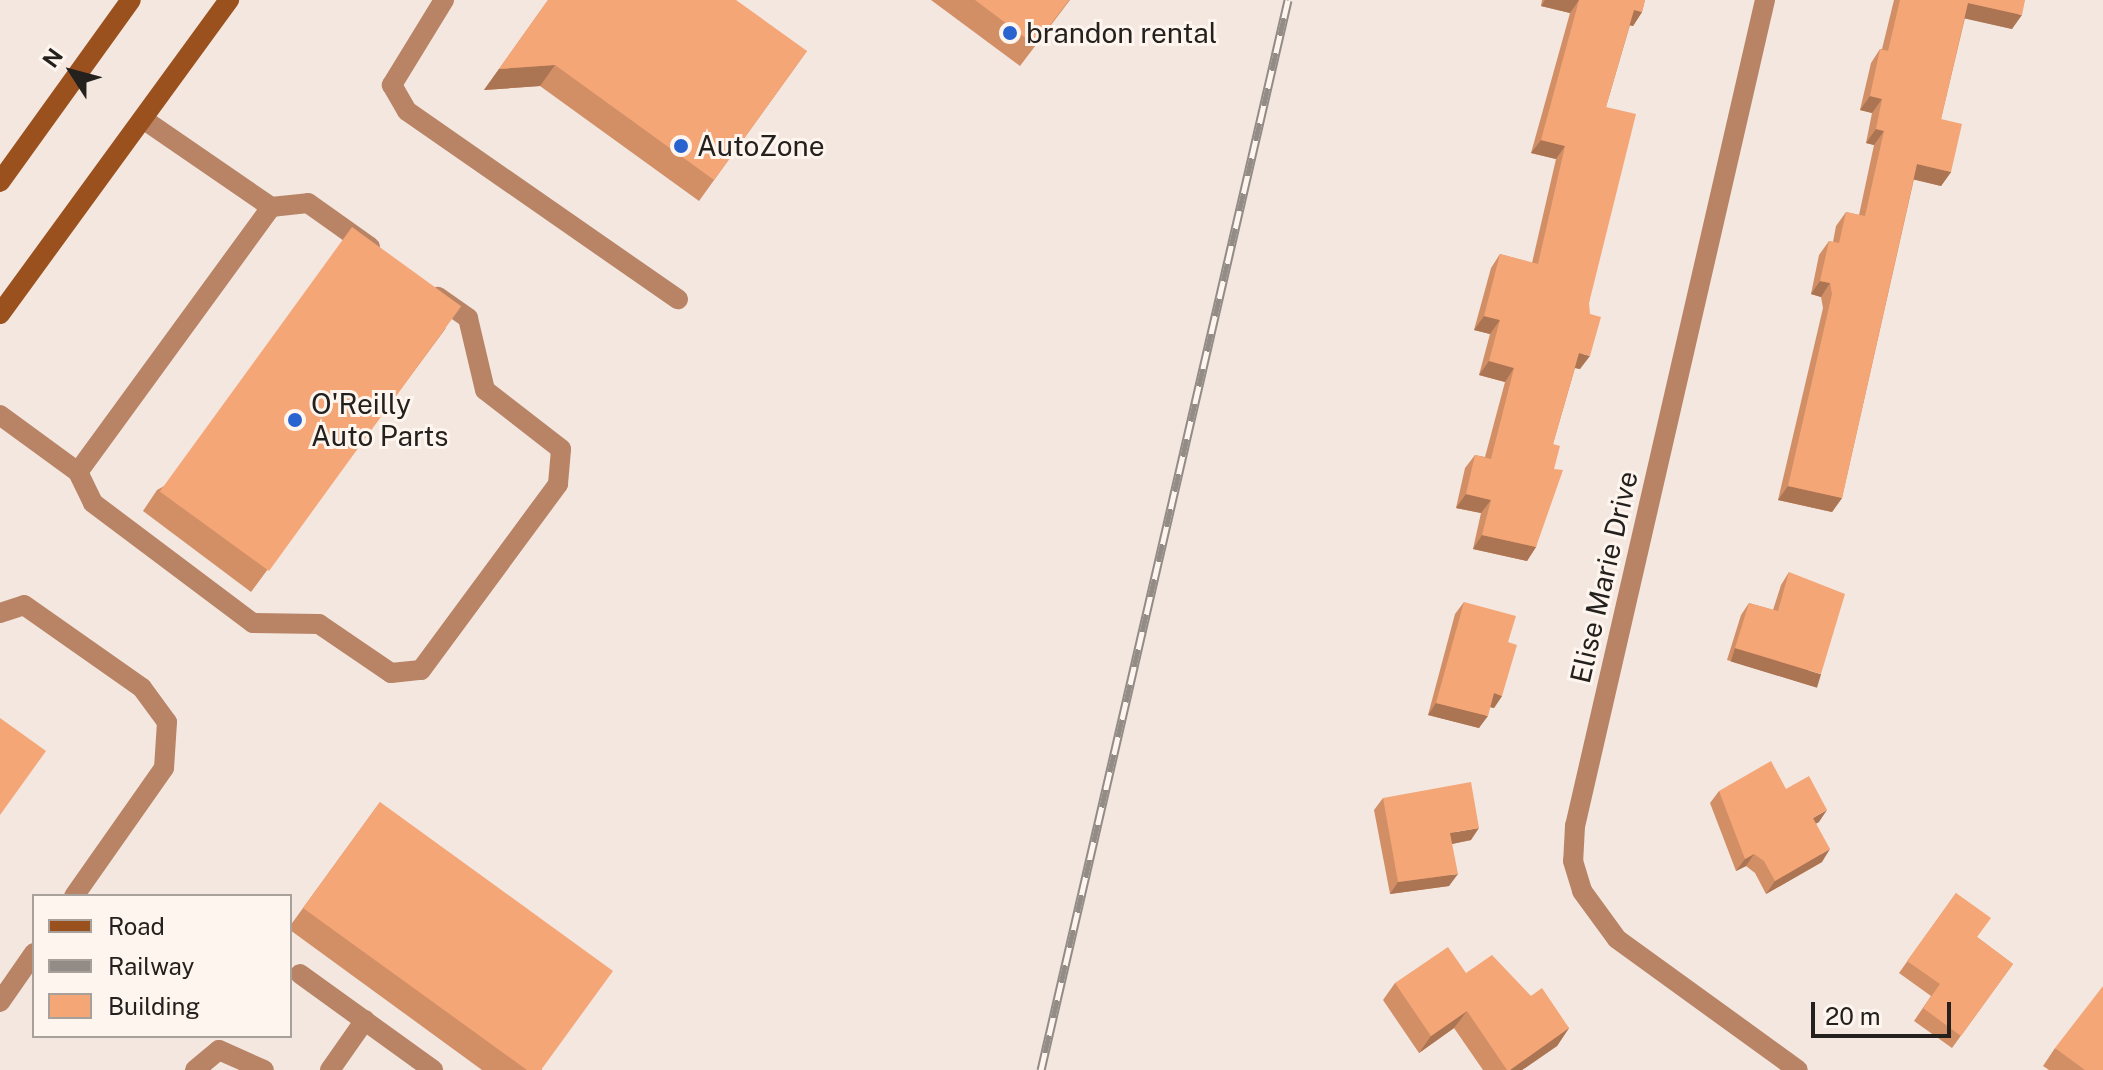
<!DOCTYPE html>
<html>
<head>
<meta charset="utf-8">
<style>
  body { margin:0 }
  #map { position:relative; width:2103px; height:1070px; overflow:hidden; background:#f3e7e0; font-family:"Public Sans",sans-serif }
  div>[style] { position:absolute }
  .lane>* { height:20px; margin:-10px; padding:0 10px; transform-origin:10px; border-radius:10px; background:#b88465 }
  .street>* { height:20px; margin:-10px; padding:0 10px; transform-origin:10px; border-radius:10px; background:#b88465 }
  .secondary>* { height:20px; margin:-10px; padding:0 10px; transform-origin:10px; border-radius:10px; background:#9a511d }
  .rail>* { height:9px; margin-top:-4.5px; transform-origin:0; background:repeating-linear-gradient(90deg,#fff5ef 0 18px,#938b86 0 36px); box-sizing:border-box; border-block:2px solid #938b86 }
  .wall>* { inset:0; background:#d28f66 }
  .shaded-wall>* { inset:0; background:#ab7453; transform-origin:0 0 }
  .building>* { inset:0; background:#f4a677; transform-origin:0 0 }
  .dots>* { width:22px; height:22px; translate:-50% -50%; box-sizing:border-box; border:4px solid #fff5ef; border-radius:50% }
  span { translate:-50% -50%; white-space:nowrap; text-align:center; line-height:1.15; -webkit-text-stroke:6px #fff5ef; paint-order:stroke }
  .poi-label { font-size:28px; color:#24201d }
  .left { translate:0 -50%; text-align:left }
  .street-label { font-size:28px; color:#24201d }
  .legend { position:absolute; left:32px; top:894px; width:260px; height:144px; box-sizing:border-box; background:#fff5ef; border:2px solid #a7a09b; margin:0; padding:10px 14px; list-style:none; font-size:24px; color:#24201d }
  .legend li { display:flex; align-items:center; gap:16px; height:40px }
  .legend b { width:40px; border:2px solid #a7a09b }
  .north { position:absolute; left:32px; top:32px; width:80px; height:80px; -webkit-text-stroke:6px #fff5ef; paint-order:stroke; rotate:306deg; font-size:22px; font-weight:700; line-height:32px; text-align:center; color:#24201d }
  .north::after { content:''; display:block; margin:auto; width:28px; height:36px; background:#24201d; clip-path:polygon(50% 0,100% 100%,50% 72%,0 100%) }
  .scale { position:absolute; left:1811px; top:1002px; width:140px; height:36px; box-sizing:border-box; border:4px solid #24201d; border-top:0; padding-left:10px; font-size:24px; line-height:28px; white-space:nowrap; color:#24201d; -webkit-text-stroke:6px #fff5ef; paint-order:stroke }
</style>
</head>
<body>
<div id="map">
  <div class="lane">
    <div style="left:444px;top:0;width:100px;rotate:121.5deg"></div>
    <div style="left:392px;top:85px;width:30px;rotate:60deg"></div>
    <div style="left:407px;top:111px;width:330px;rotate:34.8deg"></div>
    <div style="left:143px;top:119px;width:155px;rotate:34.5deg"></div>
    <div style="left:271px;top:207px;width:37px;rotate:-6deg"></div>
    <div style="left:308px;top:203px;width:76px;rotate:35.4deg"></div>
    <div style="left:0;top:415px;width:97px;rotate:36.2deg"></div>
    <div style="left:78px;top:472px;width:34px;rotate:64deg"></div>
    <div style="left:93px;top:503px;width:200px;rotate:36.9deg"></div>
    <div style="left:253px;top:623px;width:66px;rotate:0.9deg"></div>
    <div style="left:319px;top:624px;width:87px;rotate:34.2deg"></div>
    <div style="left:391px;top:673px;width:30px;rotate:-6deg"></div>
    <div style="left:421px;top:670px;width:231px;rotate:-53.6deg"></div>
    <div style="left:558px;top:484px;width:35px;rotate:-85deg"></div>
    <div style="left:561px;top:449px;width:96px;rotate:-142.2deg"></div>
    <div style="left:485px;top:390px;width:74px;rotate:-103.3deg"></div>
    <div style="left:468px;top:318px;width:37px;rotate:-145deg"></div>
    <div style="left:78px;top:472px;width:328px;rotate:-53.9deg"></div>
    <div style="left:0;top:613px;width:25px;rotate:-18deg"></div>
    <div style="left:24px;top:605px;width:144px;rotate:35.1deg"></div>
    <div style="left:142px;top:688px;width:42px;rotate:53.7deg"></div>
    <div style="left:167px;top:722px;width:46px;rotate:93.7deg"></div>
    <div style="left:164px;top:768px;width:156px;rotate:125.1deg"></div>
    <div style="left:300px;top:974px;width:164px;rotate:35.8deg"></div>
    <div style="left:0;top:1002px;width:60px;rotate:-55.2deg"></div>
    <div style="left:195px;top:1070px;width:31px;rotate:-40deg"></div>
    <div style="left:219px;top:1050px;width:49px;rotate:24deg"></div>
    <div style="left:330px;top:1070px;width:61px;rotate:-55deg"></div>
  </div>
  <div class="street">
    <div style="left:1765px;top:0;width:848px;rotate:102.95deg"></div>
    <div style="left:1575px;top:826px;width:35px;rotate:93deg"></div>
    <div style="left:1573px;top:861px;width:31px;rotate:73deg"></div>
    <div style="left:1582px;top:891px;width:59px;rotate:53.9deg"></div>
    <div style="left:1617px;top:939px;width:223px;rotate:35.9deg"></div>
  </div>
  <div class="secondary">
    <div style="left:0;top:182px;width:224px;rotate:-54.3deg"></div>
    <div style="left:0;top:314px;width:389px;rotate:-53.9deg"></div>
  </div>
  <div class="rail">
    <div style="left:1041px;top:1070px;width:1098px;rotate:-77deg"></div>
  </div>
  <div class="wall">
    <div style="clip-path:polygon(548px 0,807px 51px,699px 201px,540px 86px,484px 90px)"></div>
    <div style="clip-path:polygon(931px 0,1070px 0,1020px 66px)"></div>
    <div style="clip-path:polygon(1542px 0,1645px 0,1642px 12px,1633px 26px,1630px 25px,1606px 107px,1589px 303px,1580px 369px,1575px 368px,1553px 444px,1554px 469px,1536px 547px,1527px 561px,1473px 549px,1481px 513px,1456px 508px,1465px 468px,1475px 455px,1485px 457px,1505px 382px,1479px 375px,1490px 334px,1474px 330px,1491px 268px,1500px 254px,1532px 263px,1556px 159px,1531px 153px,1570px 13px,1541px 6px)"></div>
    <div style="clip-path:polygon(1894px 0,2025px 0,2012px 29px,1965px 18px,1941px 119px,1951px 172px,1941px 186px,1914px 179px,1842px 498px,1832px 512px,1778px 500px,1823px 308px,1821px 297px,1811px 294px,1819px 255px,1829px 241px,1833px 242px,1836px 226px,1846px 212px,1859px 215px,1874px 145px,1866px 143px,1872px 113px,1860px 110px,1871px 63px,1880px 49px,1882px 49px)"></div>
    <div style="clip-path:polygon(446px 328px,251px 592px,143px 511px,157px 490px)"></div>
    <div style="clip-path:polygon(1789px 572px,1812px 686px,1727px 660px,1741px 615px,1749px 603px,1773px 610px,1781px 585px)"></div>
    <div style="clip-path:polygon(1464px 602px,1502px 696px,1494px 708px,1490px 707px,1479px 728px,1428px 715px,1455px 614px)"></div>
    <div style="clip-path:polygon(1719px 791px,1819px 822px,1816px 823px,1822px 862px,1766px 894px,1755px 873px,1746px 866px,1736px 871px,1710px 803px)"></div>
    <div style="clip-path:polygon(1383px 798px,1471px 840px,1452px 844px,1449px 886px,1390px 894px,1374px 810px)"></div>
    <div style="clip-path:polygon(380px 802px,542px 1070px,482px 1070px,290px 930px,290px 926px)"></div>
    <div style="clip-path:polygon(1956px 893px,1977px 937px,2013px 964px,1952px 1048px,1914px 1021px,1931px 996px,1899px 973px)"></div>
    <div style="clip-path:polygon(1466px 973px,1531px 996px,1569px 1028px,1557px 1046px,1522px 1070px,1483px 1070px,1454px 1028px,1419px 1053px,1383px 1000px,1395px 983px)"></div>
    <div style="clip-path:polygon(2055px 1048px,2103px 1070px,2049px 1070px,2043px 1066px)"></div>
  </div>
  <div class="shaded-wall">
    <div style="clip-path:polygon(1545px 0,1579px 0,1570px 13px,1541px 6px)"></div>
    <div style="clip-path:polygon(1968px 3px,2022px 15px,2012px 29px,1958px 17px)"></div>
    <div style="clip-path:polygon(1634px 10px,1642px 12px,1633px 26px,1624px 24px)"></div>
    <div style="clip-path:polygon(555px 65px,540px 86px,484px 90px,499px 69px)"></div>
    <div style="clip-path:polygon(1870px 96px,1882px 99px,1872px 113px,1860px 110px)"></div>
    <div style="clip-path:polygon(1876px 129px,1884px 131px,1874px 145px,1866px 143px)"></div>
    <div style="clip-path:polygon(1541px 140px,1565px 146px,1556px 159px,1531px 153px)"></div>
    <div style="clip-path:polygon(1917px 164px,1951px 172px,1941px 186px,1907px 178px)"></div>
    <div style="clip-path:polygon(1820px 281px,1830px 283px,1821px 297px,1811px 294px)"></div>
    <div style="clip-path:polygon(1484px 316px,1500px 320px,1490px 334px,1474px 330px)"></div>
    <div style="clip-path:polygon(1579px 353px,1590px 356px,1580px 369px,1570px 367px)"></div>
    <div style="clip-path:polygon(1489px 361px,1514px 368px,1505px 382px,1479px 375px)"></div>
    <div style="clip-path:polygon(1788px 486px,1842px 498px,1832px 512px,1778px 500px)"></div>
    <div style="clip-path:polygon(1466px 494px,1491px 500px,1481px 513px,1456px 508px)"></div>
    <div style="clip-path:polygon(1482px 535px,1536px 547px,1527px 561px,1473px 549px)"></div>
    <div style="left:1735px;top:648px;width:90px;height:14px;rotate:17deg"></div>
    <div style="clip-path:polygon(1494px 693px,1502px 696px,1494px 708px,1485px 706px)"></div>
    <div style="clip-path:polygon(1436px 703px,1488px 716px,1479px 728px,1428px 715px)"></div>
    <div style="clip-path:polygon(1827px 810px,1819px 822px,1805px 830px,1813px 818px)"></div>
    <div style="clip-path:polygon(1479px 828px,1471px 840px,1442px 846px,1450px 833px)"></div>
    <div style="clip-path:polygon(1830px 849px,1822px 862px,1766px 894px,1775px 881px)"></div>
    <div style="clip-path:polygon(1754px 854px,1746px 866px,1736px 871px,1745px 859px)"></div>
    <div style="clip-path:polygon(1458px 874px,1449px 886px,1390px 894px,1398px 882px)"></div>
    <div style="clip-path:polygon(1467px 1011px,1454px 1028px,1419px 1053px,1431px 1036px)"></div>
    <div style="clip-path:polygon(1569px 1028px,1557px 1046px,1522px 1070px,1510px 1070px)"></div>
  </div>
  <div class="building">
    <div style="clip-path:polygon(548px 0,736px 0,807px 51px,714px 180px,555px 65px,499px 69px)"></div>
    <div style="clip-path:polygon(975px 0,1069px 0,1035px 45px)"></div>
    <div style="clip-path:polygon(1579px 0,1645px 0,1642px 12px,1634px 10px,1606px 107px,1636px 114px,1589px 303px,1590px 314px,1601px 317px,1590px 356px,1579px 353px,1553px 444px,1560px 446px,1554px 469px,1563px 470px,1536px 547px,1482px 535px,1491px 500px,1466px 494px,1475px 455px,1491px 459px,1514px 368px,1489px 361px,1500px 320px,1484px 316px,1500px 254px,1538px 264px,1565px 146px,1541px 140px)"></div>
    <div style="clip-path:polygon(1900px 0,2025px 0,2022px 15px,1968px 3px,1941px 119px,1962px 124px,1951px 172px,1917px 164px,1842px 498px,1788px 486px,1832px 294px,1830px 283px,1820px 281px,1829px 241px,1839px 243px,1846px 212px,1865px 216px,1884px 131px,1876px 129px,1882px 99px,1870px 96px,1880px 49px,1888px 51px)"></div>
    <div style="left:352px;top:227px;width:135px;height:327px;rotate:36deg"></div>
    <div style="clip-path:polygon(1789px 572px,1845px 594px,1821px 674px,1735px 648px,1749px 603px,1778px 611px)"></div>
    <div style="clip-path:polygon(1464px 602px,1516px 616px,1508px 642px,1517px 645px,1502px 696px,1494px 693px,1488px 716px,1436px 703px)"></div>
    <div style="clip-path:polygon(0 718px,46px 751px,0 815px)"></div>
    <div style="clip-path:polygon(1771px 761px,1786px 789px,1809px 776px,1827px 810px,1813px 818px,1830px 849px,1775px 881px,1764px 861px,1754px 854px,1745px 859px,1719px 791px)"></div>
    <div style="clip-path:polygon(1471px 782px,1479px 828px,1450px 833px,1458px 874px,1398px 882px,1383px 798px)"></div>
    <div style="clip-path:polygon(380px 802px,613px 971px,541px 1070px,527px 1070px,303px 908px)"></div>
    <div style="clip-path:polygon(1956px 893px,1991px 918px,1977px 937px,2013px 964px,1961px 1036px,1923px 1008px,1940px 984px,1907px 961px)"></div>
    <div style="clip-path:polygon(1448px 947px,1466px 973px,1492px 955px,1531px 996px,1542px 988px,1569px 1028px,1510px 1070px,1507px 1070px,1467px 1011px,1431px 1036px,1395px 983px)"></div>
    <div style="clip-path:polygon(2103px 986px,2103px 1070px,2085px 1070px,2055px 1048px)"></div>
  </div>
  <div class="dots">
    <div style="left:1010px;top:33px;background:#2863d0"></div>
    <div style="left:681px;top:146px;background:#2863d0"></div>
    <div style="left:295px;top:420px;background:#2863d0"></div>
  </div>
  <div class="poi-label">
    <span class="left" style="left:1026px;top:33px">brandon rental</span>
    <span class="left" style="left:697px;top:146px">AutoZone</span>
    <span class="left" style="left:311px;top:420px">O'Reilly<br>Auto Parts</span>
  </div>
  <div class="street-label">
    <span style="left:1604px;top:577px;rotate:-77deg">Elise Marie Drive</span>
  </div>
  <ul class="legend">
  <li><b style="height:10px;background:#9a511d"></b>Road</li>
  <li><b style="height:10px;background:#938b86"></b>Railway</li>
  <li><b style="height:22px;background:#f4a677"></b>Building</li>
  </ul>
  <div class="north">N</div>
  <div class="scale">20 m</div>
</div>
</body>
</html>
